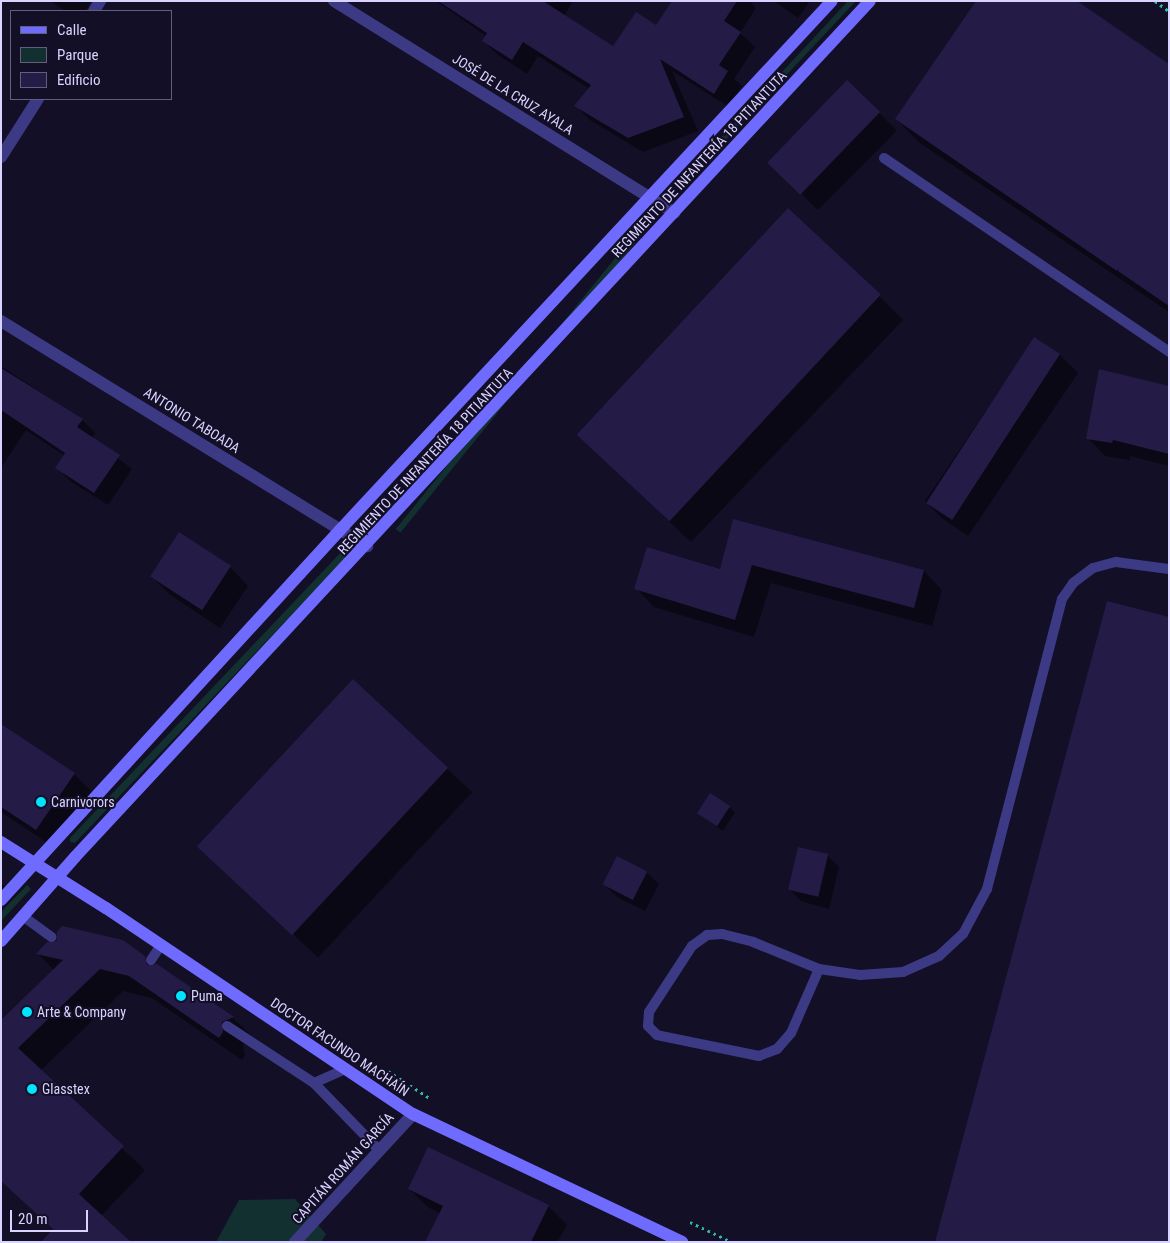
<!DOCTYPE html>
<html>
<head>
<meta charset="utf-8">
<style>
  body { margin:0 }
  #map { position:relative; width:1170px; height:1243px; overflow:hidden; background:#130f26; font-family:"Roboto Condensed",sans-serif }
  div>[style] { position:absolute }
  .green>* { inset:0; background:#12302f; transform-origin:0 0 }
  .shadow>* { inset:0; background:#0007; transform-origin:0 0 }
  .building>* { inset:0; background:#241b47; transform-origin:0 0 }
  .path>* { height:3px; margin-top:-1.5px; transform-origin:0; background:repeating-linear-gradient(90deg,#2fb8b0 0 2.5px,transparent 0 6.5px) }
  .service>* { height:10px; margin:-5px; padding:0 5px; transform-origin:5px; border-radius:5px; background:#3d3a85 }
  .minor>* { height:12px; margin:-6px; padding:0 6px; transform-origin:6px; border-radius:6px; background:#3d3a85 }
  .tertiary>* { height:12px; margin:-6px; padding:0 6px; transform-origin:6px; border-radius:6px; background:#3d3a85 }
  .secondary>* { height:12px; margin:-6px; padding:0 6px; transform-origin:6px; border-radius:6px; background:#6f6bff }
  .dots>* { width:14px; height:14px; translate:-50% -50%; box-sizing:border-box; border:2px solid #130f26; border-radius:50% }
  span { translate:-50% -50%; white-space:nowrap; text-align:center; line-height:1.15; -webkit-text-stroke:4px #130f26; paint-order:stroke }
  .street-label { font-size:14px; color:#d9d4ff }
  .poi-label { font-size:14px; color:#d9d4ff }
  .left { translate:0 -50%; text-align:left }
  .frame { position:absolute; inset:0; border:2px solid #d9d4ff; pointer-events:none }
  .legend { position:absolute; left:10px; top:10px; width:162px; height:90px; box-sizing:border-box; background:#130f26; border:1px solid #625e7d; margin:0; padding:6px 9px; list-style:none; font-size:15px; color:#d9d4ff }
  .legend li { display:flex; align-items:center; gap:10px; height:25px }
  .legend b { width:25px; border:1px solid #625e7d }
  .scale { position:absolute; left:10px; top:1210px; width:78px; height:22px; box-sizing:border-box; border:2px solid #d9d4ff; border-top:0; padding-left:6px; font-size:15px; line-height:18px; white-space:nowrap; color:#d9d4ff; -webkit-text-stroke:4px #130f26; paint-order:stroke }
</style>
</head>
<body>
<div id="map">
  <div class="green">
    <div style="clip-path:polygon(848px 1px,856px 1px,680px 188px,678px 184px)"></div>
    <div style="left:650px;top:215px;width:6px;height:404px;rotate:39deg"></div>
    <div style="clip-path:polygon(343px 550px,347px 550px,349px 554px,75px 843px,70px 842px,70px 838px)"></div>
    <div style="clip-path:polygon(27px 885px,31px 889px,1px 921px,1px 912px)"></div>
    <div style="clip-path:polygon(295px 1199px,326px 1234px,321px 1242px,216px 1242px,239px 1200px)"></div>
  </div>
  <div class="shadow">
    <div style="clip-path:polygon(50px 1px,91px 1px,85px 11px,66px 11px)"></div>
    <div style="clip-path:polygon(436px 1px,573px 1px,564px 16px,614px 48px,657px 26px,673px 1px,750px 1px,756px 8px,740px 33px,755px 47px,734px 79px,742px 86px,729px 107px,672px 71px,698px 131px,643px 152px,590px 120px,576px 106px,590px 89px,538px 56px,527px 74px,498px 55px,483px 41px,486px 36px)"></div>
    <div style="clip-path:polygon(774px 1px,810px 1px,798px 18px)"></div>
    <div style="clip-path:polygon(1169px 65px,1169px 312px,920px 143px,896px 119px)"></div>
    <div style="left:848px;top:82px;width:69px;height:112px;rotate:45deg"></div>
    <div style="clip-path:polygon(879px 296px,903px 320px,691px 542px,600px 456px)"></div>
    <div style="clip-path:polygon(1035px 338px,1060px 355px,1078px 373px,968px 536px,943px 519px,925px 501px)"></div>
    <div style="clip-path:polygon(1px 366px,82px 420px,95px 433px,92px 438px,132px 469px,108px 505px,70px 481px,57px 468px,65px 456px,26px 430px,1px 468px)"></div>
    <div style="clip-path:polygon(1169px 388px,1169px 466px,1130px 456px,1130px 460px,1105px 456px,1088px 438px)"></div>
    <div style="clip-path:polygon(734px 521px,924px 571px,942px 590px,932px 626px,771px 583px,754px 637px,654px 607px,636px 588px,721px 571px)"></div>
    <div style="clip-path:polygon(230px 567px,248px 586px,220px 628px,169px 594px,151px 576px)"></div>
    <div style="left:353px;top:681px;width:163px;height:226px;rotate:43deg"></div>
    <div style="clip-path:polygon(1px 727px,74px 774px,92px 792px,55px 848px,1px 812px)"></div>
    <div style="clip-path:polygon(729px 807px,735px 812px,723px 831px,699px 813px)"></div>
    <div style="clip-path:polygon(827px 855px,839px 867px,829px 909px,801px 901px,789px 889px)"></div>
    <div style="clip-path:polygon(646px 872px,659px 884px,645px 911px,617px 897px,605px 885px)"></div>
    <div style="clip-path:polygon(1px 883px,11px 892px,1px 903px)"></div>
    <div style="clip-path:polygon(38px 954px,145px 957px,233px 1018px,255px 1039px,243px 1044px,245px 1055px,242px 1060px,152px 998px,123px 991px,40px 1071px,145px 1170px,101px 1216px,54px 1230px,1px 1021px,54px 970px)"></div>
    <div style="clip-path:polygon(409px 1189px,548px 1206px,567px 1225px,557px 1242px,426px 1242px,441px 1214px,428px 1207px)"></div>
  </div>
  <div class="building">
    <div style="clip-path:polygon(438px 1px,543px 1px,613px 46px,636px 12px,656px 25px,672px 1px,737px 1px,724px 21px,741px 32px,719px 65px,728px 71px,714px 94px,660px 59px,684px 117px,628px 138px,574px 106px,591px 85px,523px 42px,512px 60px,482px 41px,487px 33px)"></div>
    <div style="clip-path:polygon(976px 1px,1077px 1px,1169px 64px,1169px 306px,1118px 271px,1119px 268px,1117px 271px,895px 119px)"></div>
    <div style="left:847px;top:80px;width:46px;height:115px;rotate:44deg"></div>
    <div style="left:788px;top:208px;width:127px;height:310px;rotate:43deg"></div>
    <div style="left:1034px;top:337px;width:31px;height:198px;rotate:33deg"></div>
    <div style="clip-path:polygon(1px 368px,83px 419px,77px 427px,120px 455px,94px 493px,55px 468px,65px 453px,1px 410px)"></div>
    <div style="clip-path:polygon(1099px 369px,1169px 386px,1169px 454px,1113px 440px,1112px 443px,1086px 439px)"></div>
    <div style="clip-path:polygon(733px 519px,924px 570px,914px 608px,752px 565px,735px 620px,634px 589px,647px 547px,720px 569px)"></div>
    <div style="left:179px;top:532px;width:62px;height:53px;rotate:33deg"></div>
    <div style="clip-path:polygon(1107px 601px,1169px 617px,1169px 1242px,935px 1242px)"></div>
    <div style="left:353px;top:679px;width:130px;height:229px;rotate:43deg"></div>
    <div style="clip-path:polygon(1px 724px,75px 773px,36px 830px,1px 807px)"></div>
    <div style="left:710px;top:793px;width:24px;height:24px;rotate:33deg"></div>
    <div style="left:798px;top:847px;width:31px;height:44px;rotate:13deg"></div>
    <div style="left:617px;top:856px;width:34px;height:32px;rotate:27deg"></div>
    <div style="clip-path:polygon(62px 926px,123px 940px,145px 956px,147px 965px,157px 964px,234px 1017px,222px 1022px,223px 1032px,219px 1038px,129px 976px,100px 969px,18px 1048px,124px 1146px,79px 1194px,131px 1242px,41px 1242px,53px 1229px,1px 1181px,1px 1020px,63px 960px,36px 954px,47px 942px,57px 941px,57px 932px)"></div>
    <div style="clip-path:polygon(428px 1147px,549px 1205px,531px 1242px,425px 1242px,443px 1206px,408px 1189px)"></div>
  </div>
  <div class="path">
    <div style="left:1155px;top:1px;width:17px;rotate:36deg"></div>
    <div style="left:388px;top:1071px;width:51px;rotate:33.1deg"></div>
    <div style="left:690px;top:1222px;width:47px;rotate:25.5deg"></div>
  </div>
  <div class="service">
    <div style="left:884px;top:158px;width:345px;rotate:34.2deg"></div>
    <div style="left:24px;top:917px;width:34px;rotate:36deg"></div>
    <div style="left:151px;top:960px;width:18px;rotate:-56deg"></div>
    <div style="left:819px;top:969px;width:70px;rotate:113.6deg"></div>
    <div style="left:791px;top:1033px;width:21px;rotate:131deg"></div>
    <div style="left:777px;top:1049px;width:19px;rotate:159deg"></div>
    <div style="left:759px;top:1056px;width:104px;rotate:-168.4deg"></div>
    <div style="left:657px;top:1035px;width:13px;rotate:-135deg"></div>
    <div style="left:648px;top:1026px;width:14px;rotate:-86deg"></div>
    <div style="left:649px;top:1012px;width:79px;rotate:-56.9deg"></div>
    <div style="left:692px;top:946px;width:19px;rotate:-36deg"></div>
    <div style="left:707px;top:935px;width:15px;rotate:-4deg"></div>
    <div style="left:722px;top:934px;width:32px;rotate:14deg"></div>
    <div style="left:753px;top:942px;width:71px;rotate:22.2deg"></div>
    <div style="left:819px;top:969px;width:41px;rotate:8.3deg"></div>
    <div style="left:860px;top:975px;width:43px;rotate:-4deg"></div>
    <div style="left:903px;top:972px;width:39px;rotate:-24deg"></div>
    <div style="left:939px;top:956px;width:33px;rotate:-43deg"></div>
    <div style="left:963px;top:934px;width:51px;rotate:-61.9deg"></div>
    <div style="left:987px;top:889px;width:300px;rotate:-75.5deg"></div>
    <div style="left:1062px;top:599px;width:19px;rotate:-55deg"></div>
    <div style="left:1073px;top:583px;width:25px;rotate:-37deg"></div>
    <div style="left:1093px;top:568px;width:24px;rotate:-15deg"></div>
    <div style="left:1116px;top:562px;width:53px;rotate:7.5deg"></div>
    <div style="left:227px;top:1026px;width:104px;rotate:33.2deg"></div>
    <div style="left:314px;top:1083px;width:93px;rotate:45.9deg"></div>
    <div style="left:314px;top:1083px;width:35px;rotate:-24deg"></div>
  </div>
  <div class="minor">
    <div style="left:334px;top:1px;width:401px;rotate:31.9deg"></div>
    <div style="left:1px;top:321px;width:430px;rotate:31.6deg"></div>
    <div style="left:295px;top:1242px;width:174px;rotate:-47.3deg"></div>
  </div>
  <div class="tertiary">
    <div style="left:94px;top:11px;width:12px;rotate:-59deg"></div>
    <div style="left:1px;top:157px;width:69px;rotate:-57.5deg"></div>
  </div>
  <div class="secondary">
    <div style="left:1px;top:842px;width:124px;rotate:32.2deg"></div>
    <div style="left:106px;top:908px;width:370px;rotate:33.9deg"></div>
    <div style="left:413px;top:1114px;width:298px;rotate:25.4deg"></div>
    <div style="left:1px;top:900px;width:502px;rotate:-47.5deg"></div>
    <div style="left:340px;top:530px;width:722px;rotate:-47.08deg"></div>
    <div style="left:1px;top:941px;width:112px;rotate:-48.6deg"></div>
    <div style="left:75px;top:857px;width:1168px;rotate:-47.12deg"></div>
  </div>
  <div class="dots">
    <div style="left:41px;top:802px;background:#00e5ff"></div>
    <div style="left:181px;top:996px;background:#00e5ff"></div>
    <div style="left:27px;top:1012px;background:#00e5ff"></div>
    <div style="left:32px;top:1089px;background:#00e5ff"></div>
  </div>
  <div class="street-label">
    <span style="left:513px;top:94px;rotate:32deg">JOSÉ DE LA CRUZ AYALA</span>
    <span style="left:699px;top:164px;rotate:-47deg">REGIMIENTO DE INFANTERÍA 18 PITIANTUTA</span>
    <span style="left:192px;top:420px;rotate:32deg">ANTONIO TABOADA</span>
    <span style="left:425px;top:461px;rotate:-47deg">REGIMIENTO DE INFANTERÍA 18 PITIANTUTA</span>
    <span style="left:340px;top:1047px;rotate:34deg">DOCTOR FACUNDO MACHAÍN</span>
    <span style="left:343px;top:1168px;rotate:-48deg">CAPITÁN ROMÁN GARCÍA</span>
  </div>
  <div class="poi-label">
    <span class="left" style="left:51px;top:802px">Carnivorors</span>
    <span class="left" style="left:191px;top:996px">Puma</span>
    <span class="left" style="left:37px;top:1012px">Arte &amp; Company</span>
    <span class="left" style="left:42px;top:1089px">Glasstex</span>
  </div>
  <div class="frame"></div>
  <ul class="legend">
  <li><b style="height:6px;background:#6f6bff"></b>Calle</li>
  <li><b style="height:14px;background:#12302f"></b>Parque</li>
  <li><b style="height:14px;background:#241b47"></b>Edificio</li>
  </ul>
  <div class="scale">20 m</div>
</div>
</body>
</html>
